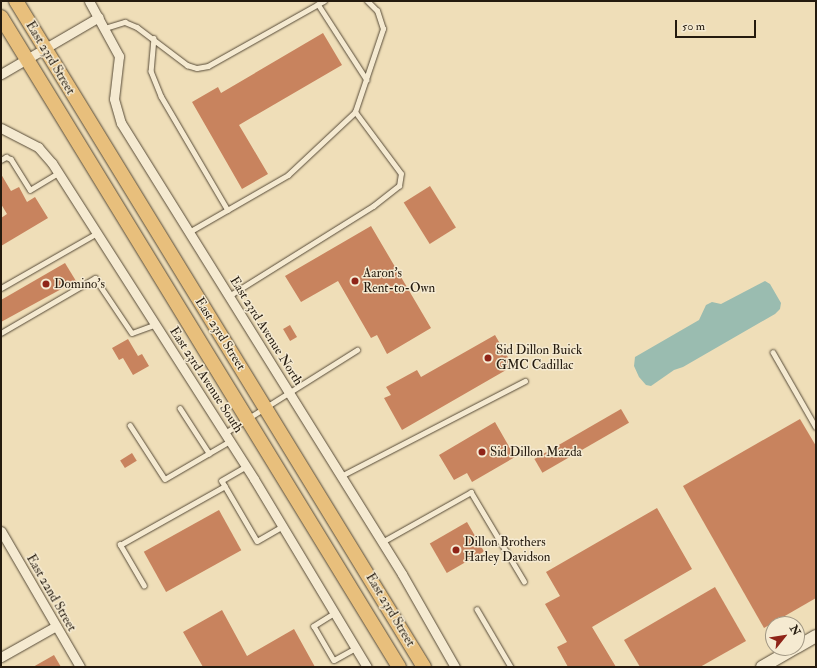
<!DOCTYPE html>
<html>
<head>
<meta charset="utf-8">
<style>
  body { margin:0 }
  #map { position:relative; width:817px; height:668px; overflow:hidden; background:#efdeb8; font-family:"IM FELL Double Pica",serif }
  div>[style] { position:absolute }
  .water>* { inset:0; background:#9abcb0 }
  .building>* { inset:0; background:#c8835e; transform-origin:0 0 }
  .roads { filter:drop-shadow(0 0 1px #574b38) drop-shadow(0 0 1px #574b38) }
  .lane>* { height:4.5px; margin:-2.25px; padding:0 2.25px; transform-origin:2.25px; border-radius:2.25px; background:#f5ead1 }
  .street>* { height:9px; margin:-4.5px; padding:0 4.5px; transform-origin:4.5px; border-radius:4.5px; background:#f5ead1 }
  .secondary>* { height:12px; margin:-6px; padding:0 6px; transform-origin:6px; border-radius:6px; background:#f5ead1 }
  .primary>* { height:14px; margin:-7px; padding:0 7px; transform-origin:7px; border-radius:7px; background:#e8bf7c }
  .dots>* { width:11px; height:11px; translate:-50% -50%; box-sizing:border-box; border:2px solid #f5ead1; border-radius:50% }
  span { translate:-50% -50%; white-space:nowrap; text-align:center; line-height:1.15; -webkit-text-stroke:3px #f5ead1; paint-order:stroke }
  .street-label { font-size:13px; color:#241a0e }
  .poi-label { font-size:13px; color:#241a0e }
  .left { translate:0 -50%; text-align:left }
  .frame { position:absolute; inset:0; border:2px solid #241a0e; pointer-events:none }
  .north { position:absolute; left:765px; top:616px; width:40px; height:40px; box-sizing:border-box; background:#f5ead1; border:1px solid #a19783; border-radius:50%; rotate:60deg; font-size:11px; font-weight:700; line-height:16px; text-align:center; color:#241a0e }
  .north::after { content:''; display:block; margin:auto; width:14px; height:18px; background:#8f2418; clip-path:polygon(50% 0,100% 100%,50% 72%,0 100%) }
  .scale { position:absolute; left:675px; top:20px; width:81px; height:18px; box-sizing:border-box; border:2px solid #241a0e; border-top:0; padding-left:5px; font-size:12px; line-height:14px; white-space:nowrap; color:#241a0e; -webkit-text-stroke:3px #f5ead1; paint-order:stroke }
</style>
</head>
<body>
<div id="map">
  <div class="water">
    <div style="clip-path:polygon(765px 281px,770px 284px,781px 303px,780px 309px,775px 314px,683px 367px,674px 370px,651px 386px,646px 385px,639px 377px,634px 366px,635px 357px,699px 320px,706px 305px,712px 302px,721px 304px)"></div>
  </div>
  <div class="building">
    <div style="clip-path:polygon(323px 33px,342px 65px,239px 125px,268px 174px,242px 189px,192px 102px,218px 87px,221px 93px)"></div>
    <div style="clip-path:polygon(1px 174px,11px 191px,19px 187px,27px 202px,35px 197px,48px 218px,1px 246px,1px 218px,7px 214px,1px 204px)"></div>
    <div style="left:430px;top:186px;width:49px;height:31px;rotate:58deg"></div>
    <div style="clip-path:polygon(371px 226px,431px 328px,387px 354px,377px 335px,371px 338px,338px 281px,301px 302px,285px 276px)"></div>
    <div style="clip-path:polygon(65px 263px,76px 281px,1px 322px,1px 300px)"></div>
    <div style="left:290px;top:325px;width:14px;height:8px;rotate:60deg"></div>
    <div style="clip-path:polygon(495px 335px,513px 366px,402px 430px,384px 398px,391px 395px,386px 387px,417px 370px,421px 377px)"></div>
    <div style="clip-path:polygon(128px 339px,138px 356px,142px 354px,149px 366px,133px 375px,123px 358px,119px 360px,112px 348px)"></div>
    <div style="left:621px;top:409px;width:16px;height:100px;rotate:60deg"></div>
    <div style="clip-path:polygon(800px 419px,816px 446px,816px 598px,764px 628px,683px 486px)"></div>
    <div style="clip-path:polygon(495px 422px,515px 457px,472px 482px,467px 473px,454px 480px,439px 455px)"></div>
    <div style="left:132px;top:453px;width:9px;height:14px;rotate:58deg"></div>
    <div style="clip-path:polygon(657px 508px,692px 569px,592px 627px,616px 667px,568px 667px,557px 647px,567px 642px,545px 604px,560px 596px,546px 572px)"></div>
    <div style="left:219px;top:510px;width:46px;height:86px;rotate:61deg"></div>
    <div style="left:467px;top:522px;width:34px;height:43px;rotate:60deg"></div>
    <div style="clip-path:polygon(715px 587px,746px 641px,700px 667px,640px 667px,624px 640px)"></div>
    <div style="clip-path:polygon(222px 610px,247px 656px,294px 629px,315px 667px,203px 667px,183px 632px)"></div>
    <div style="clip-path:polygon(54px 655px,61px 667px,33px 667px)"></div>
  </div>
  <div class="roads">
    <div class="lane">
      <div style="left:318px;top:4px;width:90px;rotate:57.2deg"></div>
      <div style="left:105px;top:28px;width:21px;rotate:-17deg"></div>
      <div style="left:125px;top:22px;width:13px;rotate:23deg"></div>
      <div style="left:137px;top:27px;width:63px;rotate:37.2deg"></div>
      <div style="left:187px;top:65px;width:10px;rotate:17deg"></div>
      <div style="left:197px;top:68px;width:11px;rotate:-10deg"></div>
      <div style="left:208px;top:66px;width:133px;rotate:-29.3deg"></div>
      <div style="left:154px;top:38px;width:33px;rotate:95deg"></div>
      <div style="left:151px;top:71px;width:27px;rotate:68deg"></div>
      <div style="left:161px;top:96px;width:132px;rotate:59.6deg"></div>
      <div style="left:1px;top:160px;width:6px;rotate:-31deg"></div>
      <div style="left:6px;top:157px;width:5px;rotate:22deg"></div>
      <div style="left:11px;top:159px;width:36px;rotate:58deg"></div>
      <div style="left:30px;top:190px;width:33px;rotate:-31deg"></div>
      <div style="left:189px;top:232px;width:114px;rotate:-29.9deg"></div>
      <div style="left:288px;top:175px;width:92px;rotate:-43.2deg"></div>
      <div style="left:355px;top:112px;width:88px;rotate:-71.4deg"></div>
      <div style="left:383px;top:29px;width:19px;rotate:-108deg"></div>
      <div style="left:377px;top:11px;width:14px;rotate:-135deg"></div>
      <div style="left:1px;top:288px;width:111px;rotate:-29.8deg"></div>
      <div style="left:229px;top:296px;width:170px;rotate:-32deg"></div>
      <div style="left:373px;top:206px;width:33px;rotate:-38deg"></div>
      <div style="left:399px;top:186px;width:12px;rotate:-81deg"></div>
      <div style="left:401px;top:174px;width:77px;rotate:-126.6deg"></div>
      <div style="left:1px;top:333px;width:109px;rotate:-30.3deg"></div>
      <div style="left:95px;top:278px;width:66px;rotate:56.1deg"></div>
      <div style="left:132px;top:333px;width:23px;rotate:-20deg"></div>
      <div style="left:773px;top:352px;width:86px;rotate:60.2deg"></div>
      <div style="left:180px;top:408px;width:54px;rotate:57.2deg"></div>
      <div style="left:130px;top:425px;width:64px;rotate:57.1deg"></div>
      <div style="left:165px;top:479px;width:75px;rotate:-30.3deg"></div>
      <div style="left:225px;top:433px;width:156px;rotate:-32.2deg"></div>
      <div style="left:246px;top:467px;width:28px;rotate:150deg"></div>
      <div style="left:222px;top:481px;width:69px;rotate:59.7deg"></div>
      <div style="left:257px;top:541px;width:30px;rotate:-30deg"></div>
      <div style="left:341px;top:476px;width:207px;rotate:-27.3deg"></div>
      <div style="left:382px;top:542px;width:102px;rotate:-29.3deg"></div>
      <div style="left:471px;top:492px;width:104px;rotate:59.2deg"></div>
      <div style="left:144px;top:586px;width:48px;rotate:-120.3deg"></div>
      <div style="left:120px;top:545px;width:120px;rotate:-29.3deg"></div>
      <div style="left:477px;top:609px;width:67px;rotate:59.6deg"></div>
      <div style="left:335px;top:613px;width:25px;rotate:148deg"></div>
      <div style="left:314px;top:626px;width:39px;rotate:60deg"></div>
      <div style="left:334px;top:660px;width:25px;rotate:-29deg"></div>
    </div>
    <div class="street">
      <div style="left:89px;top:1px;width:63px;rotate:61.4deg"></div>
      <div style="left:119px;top:56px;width:43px;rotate:96.6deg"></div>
      <div style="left:114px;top:99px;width:25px;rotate:74deg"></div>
      <div style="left:121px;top:123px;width:531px;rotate:58.07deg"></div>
      <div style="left:402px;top:574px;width:107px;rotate:60.3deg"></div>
      <div style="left:1px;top:74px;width:113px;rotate:-30.2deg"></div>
      <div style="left:1px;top:128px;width:42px;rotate:27.2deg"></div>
      <div style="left:38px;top:147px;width:21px;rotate:49deg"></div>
      <div style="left:52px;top:163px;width:375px;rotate:57.4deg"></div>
      <div style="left:254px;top:479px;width:219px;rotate:59deg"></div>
      <div style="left:1px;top:531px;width:157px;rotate:59.8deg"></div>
      <div style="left:1px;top:657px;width:63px;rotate:-29.4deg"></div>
    </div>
    <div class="secondary">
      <div style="left:797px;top:647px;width:22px;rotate:-30deg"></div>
      <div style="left:762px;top:667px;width:38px;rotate:-30deg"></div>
    </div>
    <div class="primary">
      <div style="left:16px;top:1px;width:781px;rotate:58.51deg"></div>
      <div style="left:1px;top:17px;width:762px;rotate:58.52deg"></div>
    </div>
  </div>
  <div class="dots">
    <div style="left:355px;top:281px;background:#8f2418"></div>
    <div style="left:46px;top:284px;background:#8f2418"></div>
    <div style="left:488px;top:358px;background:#8f2418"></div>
    <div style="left:482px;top:452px;background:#8f2418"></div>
    <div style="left:456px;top:550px;background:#8f2418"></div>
  </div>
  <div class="street-label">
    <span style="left:50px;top:58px;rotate:59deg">East 23rd Street</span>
    <span style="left:266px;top:331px;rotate:58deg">East 23rd Avenue North</span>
    <span style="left:220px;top:334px;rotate:58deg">East 23rd Street</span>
    <span style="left:206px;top:380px;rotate:57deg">East 23rd Avenue South</span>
    <span style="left:51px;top:593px;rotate:60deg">East 22nd Street</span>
    <span style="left:390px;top:610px;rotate:59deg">East 23rd Street</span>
  </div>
  <div class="poi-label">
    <span class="left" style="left:363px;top:281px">Aaron's<br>Rent-to-Own</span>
    <span class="left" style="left:54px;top:284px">Domino's</span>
    <span class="left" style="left:496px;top:358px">Sid Dillon Buick<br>GMC Cadillac</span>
    <span class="left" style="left:490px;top:452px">Sid Dillon Mazda</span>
    <span class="left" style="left:464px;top:550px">Dillon Brothers<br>Harley Davidson</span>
  </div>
  <div class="frame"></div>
  <div class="north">N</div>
  <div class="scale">50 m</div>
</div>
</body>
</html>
